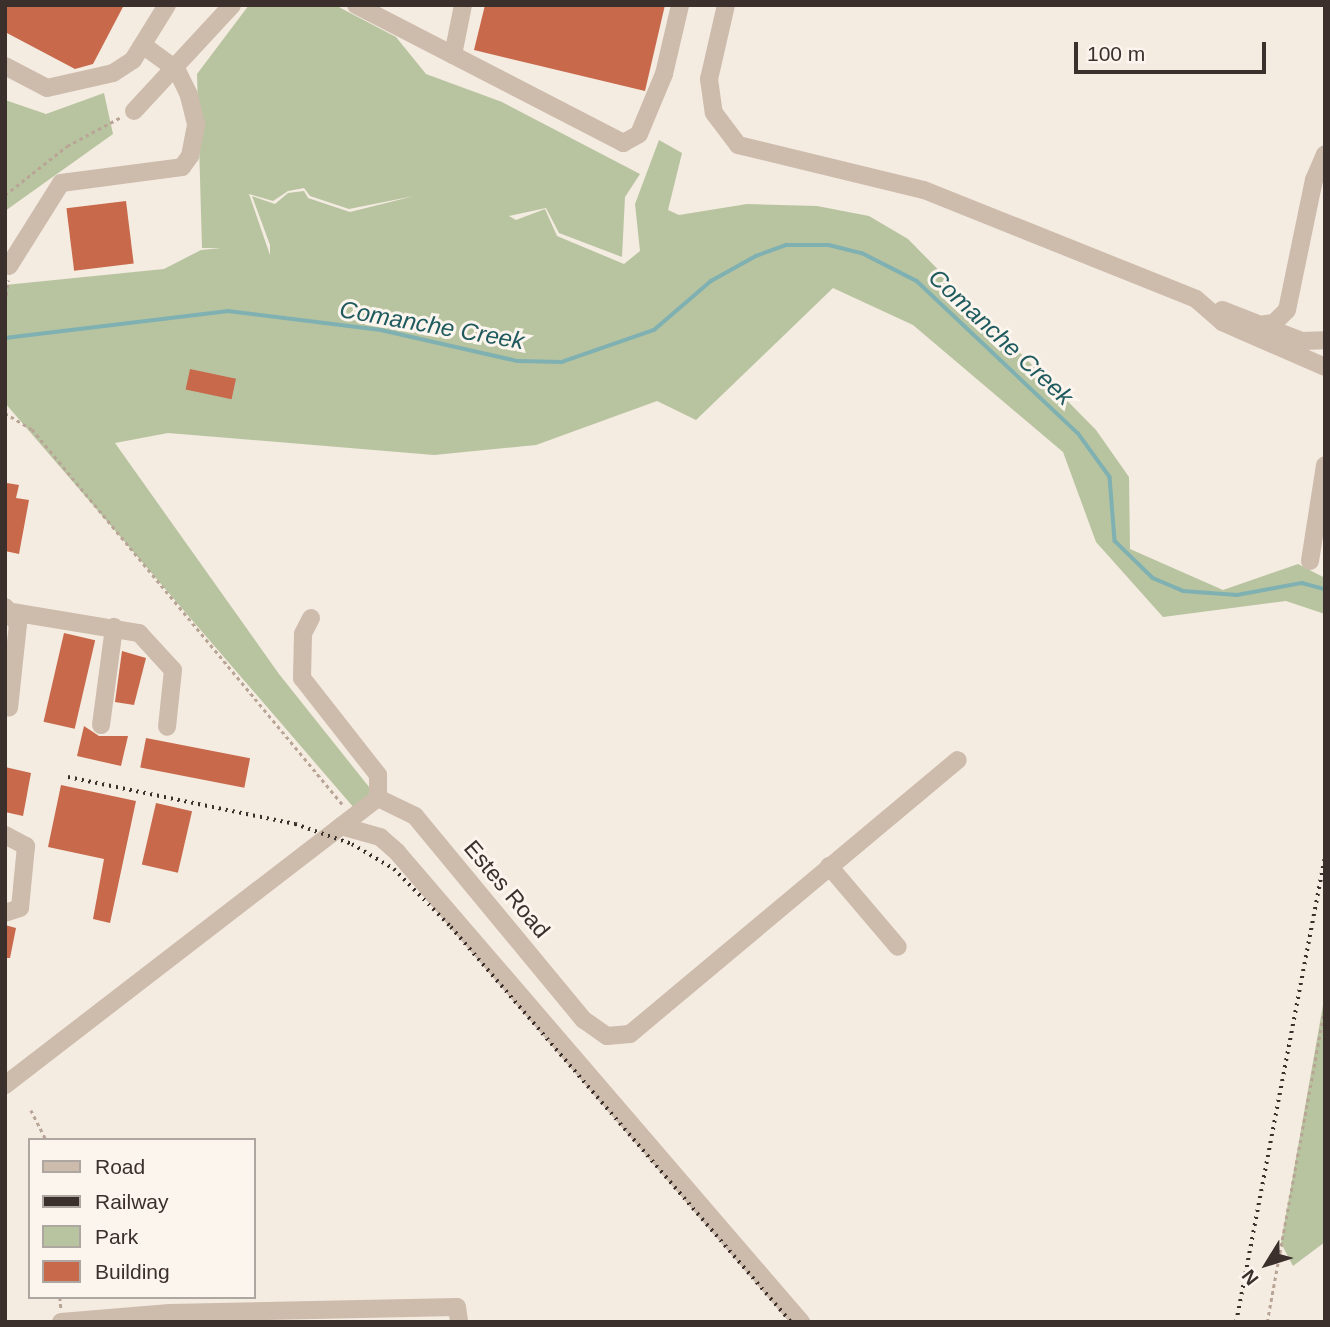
<!DOCTYPE html>
<html>
<head>
<meta charset="utf-8">
<style>
  body { margin:0 }
  #map { position:relative; width:1330px; height:1327px; overflow:hidden; background:#f4ebe1; font-family:Arial,sans-serif }
  div>[style] { position:absolute }
  .green>* { inset:0; background:#b8c4a0 }
  .stream>* { height:3.5px; margin:-1.75px; padding:0 1.75px; transform-origin:1.75px; border-radius:1.75px; background:#7fb0b2 }
  .building>* { inset:0; background:#c8694b; transform-origin:0 0 }
  .path>* { height:2.5px; margin-top:-1.25px; transform-origin:0; background:repeating-linear-gradient(90deg,#b9a596 0 3.5px,transparent 0 7px) }
  .minor>* { height:18px; margin:-9px; padding:0 9px; transform-origin:9px; border-radius:9px; background:#cdbbac }
  .rail>* { height:3.5px; margin-top:-1.75px; transform-origin:0; background:repeating-linear-gradient(90deg,#3b302b 0 2px,transparent 0 7px) }
  span { translate:-50% -50%; white-space:nowrap; text-align:center; line-height:1.15; -webkit-text-stroke:6px #fbf5ee; paint-order:stroke }
  .street-label { font-size:23px; color:#3b302b }
  .water-label { font-size:24px; color:#1f5a5e; font-style:italic }
  .frame { position:absolute; inset:0; border:7px solid #3b302b; pointer-events:none }
  .legend { position:absolute; left:28px; top:1138px; width:228px; height:161px; box-sizing:border-box; background:#fbf5ee; border:2px solid #aea6a0; margin:0; padding:9px 12px; list-style:none; font-size:21px; color:#3b302b }
  .legend li { display:flex; align-items:center; gap:14px; height:35px }
  .legend b { width:35px; border:2px solid #aea6a0 }
  .north { position:absolute; left:1232px; top:1229px; width:70px; height:70px; -webkit-text-stroke:5px #fbf5ee; paint-order:stroke; rotate:232deg; font-size:19px; font-weight:700; line-height:28px; text-align:center; color:#3b302b }
  .north::after { content:''; display:block; margin:auto; width:24px; height:32px; background:#3b302b; clip-path:polygon(50% 0,100% 100%,50% 72%,0 100%) }
  .scale { position:absolute; left:1074px; top:42px; width:192px; height:32px; box-sizing:border-box; border:4px solid #3b302b; border-top:0; padding-left:9px; font-size:21px; line-height:24px; white-space:nowrap; color:#3b302b; -webkit-text-stroke:5px #fbf5ee; paint-order:stroke }
</style>
</head>
<body>
<div id="map">
  <div class="green">
    <div style="clip-path:polygon(evenodd,249px 5px,335px 5px,396px 37px,426px 74px,502px 102px,640px 174px,625px 197px,622px 257px,559px 233px,546px 208px,509px 216px,516px 220px,545px 209px,557px 236px,624px 264px,640px 251px,635px 204px,659px 140px,682px 153px,668px 210px,679px 215px,747px 204px,817px 206px,869px 216px,908px 239px,1096px 430px,1129px 477px,1130px 549px,1223px 590px,1298px 564px,1325px 578px,1325px 614px,1286px 601px,1163px 617px,1096px 542px,1063px 452px,913px 325px,833px 288px,696px 420px,657px 401px,536px 445px,434px 455px,168px 433px,115px 443px,279px 674px,373px 792px,355px 809px,5px 403px,5px 285px,164px 269px,201px 250px,221px 248px,202px 248px,197px 74px,249px 5px,304px 188px,310px 196px,349px 209px,414px 196px,350px 212px,308px 198px,304px 191px,288px 193px,275px 204px,252px 196px,270px 245px,270px 255px,249px 194px,273px 201px,288px 191px,304px 188px)"></div>
    <div style="clip-path:polygon(104px 93px,113px 134px,5px 211px,5px 100px,46px 114px)"></div>
    <div style="clip-path:polygon(1325px 994px,1325px 1242px,1293px 1266px,1281px 1243px)"></div>
  </div>
  <div class="stream">
    <div style="left:5px;top:338px;width:225px;rotate:-6.9deg"></div>
    <div style="left:228px;top:311px;width:154px;rotate:7.1deg"></div>
    <div style="left:381px;top:330px;width:140px;rotate:12.8deg"></div>
    <div style="left:518px;top:361px;width:44px;rotate:1.3deg"></div>
    <div style="left:562px;top:362px;width:97px;rotate:-19.2deg"></div>
    <div style="left:654px;top:330px;width:75px;rotate:-40.7deg"></div>
    <div style="left:711px;top:281px;width:51px;rotate:-29.1deg"></div>
    <div style="left:756px;top:256px;width:32px;rotate:-20deg"></div>
    <div style="left:786px;top:245px;width:43px"></div>
    <div style="left:829px;top:245px;width:34px;rotate:14deg"></div>
    <div style="left:862px;top:253px;width:62px;rotate:27deg"></div>
    <div style="left:917px;top:281px;width:221px;rotate:43.4deg"></div>
    <div style="left:1078px;top:433px;width:54px;rotate:54deg"></div>
    <div style="left:1110px;top:477px;width:64px;rotate:85.5deg"></div>
    <div style="left:1115px;top:541px;width:53px;rotate:44.2deg"></div>
    <div style="left:1153px;top:578px;width:33px;rotate:23deg"></div>
    <div style="left:1183px;top:591px;width:54px;rotate:4.2deg"></div>
    <div style="left:1237px;top:595px;width:66px;rotate:-10.5deg"></div>
    <div style="left:1302px;top:583px;width:24px;rotate:15deg"></div>
  </div>
  <div class="building">
    <div style="clip-path:polygon(5px 5px,124px 5px,93px 64px,75px 69px,5px 32px)"></div>
    <div style="clip-path:polygon(485px 5px,665px 5px,645px 91px,474px 50px)"></div>
    <div style="left:126px;top:201px;width:63px;height:60px;rotate:83deg"></div>
    <div style="left:190px;top:369px;width:47px;height:21px;rotate:12deg"></div>
    <div style="clip-path:polygon(7px 483px,19px 485px,16px 498px,29px 500px,19px 554px,5px 551px)"></div>
    <div style="left:64px;top:633px;width:32px;height:91px;rotate:13deg"></div>
    <div style="clip-path:polygon(122px 651px,146px 658px,134px 705px,115px 702px)"></div>
    <div style="clip-path:polygon(84px 726px,99px 736px,128px 736px,121px 766px,77px 756px)"></div>
    <div style="left:146px;top:738px;width:106px;height:30px;rotate:11deg"></div>
    <div style="clip-path:polygon(5px 767px,31px 773px,23px 816px,5px 812px)"></div>
    <div style="clip-path:polygon(61px 785px,136px 801px,110px 923px,93px 919px,104px 859px,48px 847px)"></div>
    <div style="left:156px;top:803px;width:37px;height:63px;rotate:13deg"></div>
    <div style="clip-path:polygon(5px 925px,16px 928px,10px 958px,5px 958px)"></div>
  </div>
  <div class="path">
    <div style="left:5px;top:195px;width:79px;rotate:-38.3deg"></div>
    <div style="left:67px;top:146px;width:61px;rotate:-28.2deg"></div>
    <div style="left:5px;top:302px;width:22px;rotate:-82deg"></div>
    <div style="left:5px;top:413px;width:31px;rotate:31deg"></div>
    <div style="left:32px;top:429px;width:489px;rotate:50.4deg"></div>
    <div style="left:31px;top:1110px;width:34px;rotate:63deg"></div>
    <div style="left:60px;top:1297px;width:11px;rotate:85deg"></div>
    <div style="left:1267px;top:1322px;width:320px;rotate:-79.6deg"></div>
  </div>
  <div class="minor">
    <div style="left:356px;top:5px;width:301px;rotate:27.3deg"></div>
    <div style="left:623px;top:143px;width:18px;rotate:-29deg"></div>
    <div style="left:639px;top:134px;width:65px;rotate:-67.4deg"></div>
    <div style="left:664px;top:74px;width:71px;rotate:-76.9deg"></div>
    <div style="left:726px;top:5px;width:76px;rotate:102.9deg"></div>
    <div style="left:709px;top:79px;width:34px;rotate:82deg"></div>
    <div style="left:714px;top:113px;width:40px;rotate:53deg"></div>
    <div style="left:738px;top:145px;width:191px;rotate:13.6deg"></div>
    <div style="left:924px;top:190px;width:293px;rotate:21.8deg"></div>
    <div style="left:1196px;top:299px;width:35px;rotate:41deg"></div>
    <div style="left:1222px;top:322px;width:112px;rotate:23.6deg"></div>
    <div style="left:453px;top:55px;width:51px;rotate:-78.7deg"></div>
    <div style="left:5px;top:66px;width:47px;rotate:27.6deg"></div>
    <div style="left:47px;top:88px;width:68px;rotate:-12.8deg"></div>
    <div style="left:113px;top:73px;width:24px;rotate:-33deg"></div>
    <div style="left:133px;top:60px;width:65px;rotate:-58.3deg"></div>
    <div style="left:134px;top:111px;width:144px;rotate:-47.2deg"></div>
    <div style="left:9px;top:266px;width:98px;rotate:-57.9deg"></div>
    <div style="left:61px;top:183px;width:122px;rotate:-7.5deg"></div>
    <div style="left:182px;top:167px;width:14px;rotate:-54deg"></div>
    <div style="left:190px;top:156px;width:33px;rotate:-79deg"></div>
    <div style="left:196px;top:124px;width:30px;rotate:-104deg"></div>
    <div style="left:189px;top:95px;width:28px;rotate:-116deg"></div>
    <div style="left:177px;top:70px;width:41px;rotate:-144deg"></div>
    <div style="left:1222px;top:310px;width:86px;rotate:21.2deg"></div>
    <div style="left:1302px;top:341px;width:23px;rotate:-2deg"></div>
    <div style="left:1265px;top:324px;width:9px;rotate:-6deg"></div>
    <div style="left:1274px;top:323px;width:18px;rotate:-45deg"></div>
    <div style="left:1287px;top:310px;width:133px;rotate:-78.3deg"></div>
    <div style="left:1314px;top:180px;width:28px;rotate:-67deg"></div>
    <div style="left:1310px;top:561px;width:97px;rotate:-81.1deg"></div>
    <div style="left:5px;top:607px;width:21px;rotate:53deg"></div>
    <div style="left:18px;top:624px;width:84px;rotate:96.1deg"></div>
    <div style="left:12px;top:612px;width:129px;rotate:9.4deg"></div>
    <div style="left:139px;top:633px;width:50px;rotate:47.4deg"></div>
    <div style="left:173px;top:670px;width:57px;rotate:96deg"></div>
    <div style="left:311px;top:618px;width:18px;rotate:117deg"></div>
    <div style="left:303px;top:634px;width:44px;rotate:91.3deg"></div>
    <div style="left:302px;top:678px;width:123px;rotate:51.9deg"></div>
    <div style="left:378px;top:775px;width:23px;rotate:90deg"></div>
    <div style="left:101px;top:725px;width:99px;rotate:-82.4deg"></div>
    <div style="left:341px;top:826px;width:41px;rotate:15.8deg"></div>
    <div style="left:380px;top:837px;width:23px;rotate:41deg"></div>
    <div style="left:397px;top:852px;width:620px;rotate:49.32deg"></div>
    <div style="left:5px;top:835px;width:24px;rotate:28deg"></div>
    <div style="left:26px;top:846px;width:62px;rotate:95.5deg"></div>
    <div style="left:20px;top:908px;width:16px;rotate:162deg"></div>
    <div style="left:829px;top:866px;width:106px;rotate:49.6deg"></div>
    <div style="left:5px;top:1085px;width:471px;rotate:-37.6deg"></div>
    <div style="left:378px;top:798px;width:41px;rotate:25.9deg"></div>
    <div style="left:415px;top:816px;width:265px;rotate:50.4deg"></div>
    <div style="left:584px;top:1020px;width:28px;rotate:35deg"></div>
    <div style="left:607px;top:1036px;width:23px;rotate:-5deg"></div>
    <div style="left:630px;top:1034px;width:427px;rotate:-39.9deg"></div>
    <div style="left:61px;top:1322px;width:109px;rotate:-4.7deg"></div>
    <div style="left:170px;top:1313px;width:287px;rotate:-1.2deg"></div>
    <div style="left:457px;top:1307px;width:15px;rotate:82deg"></div>
  </div>
  <div class="rail">
    <div style="left:68px;top:777px;width:232px;rotate:11.7deg"></div>
    <div style="left:295px;top:824px;width:60px;rotate:19.3deg"></div>
    <div style="left:352px;top:844px;width:49px;rotate:30.8deg"></div>
    <div style="left:394px;top:869px;width:81px;rotate:45.5deg"></div>
    <div style="left:451px;top:927px;width:521px;rotate:49.28deg"></div>
    <div style="left:1236px;top:1322px;width:473px;rotate:-79.2deg"></div>
  </div>
  <div class="street-label">
    <span style="left:507px;top:889px;rotate:50deg">Estes Road</span>
  </div>
  <div class="water-label">
    <span style="left:432px;top:325px;rotate:10deg">Comanche Creek</span>
    <span style="left:1001px;top:337px;rotate:43deg">Comanche Creek</span>
  </div>
  <div class="frame"></div>
  <ul class="legend">
  <li><b style="height:9px;background:#cdbbac"></b>Road</li>
  <li><b style="height:9px;background:#3b302b"></b>Railway</li>
  <li><b style="height:19px;background:#b8c4a0"></b>Park</li>
  <li><b style="height:19px;background:#c8694b"></b>Building</li>
  </ul>
  <div class="north">N</div>
  <div class="scale">100 m</div>
</div>
</body>
</html>
